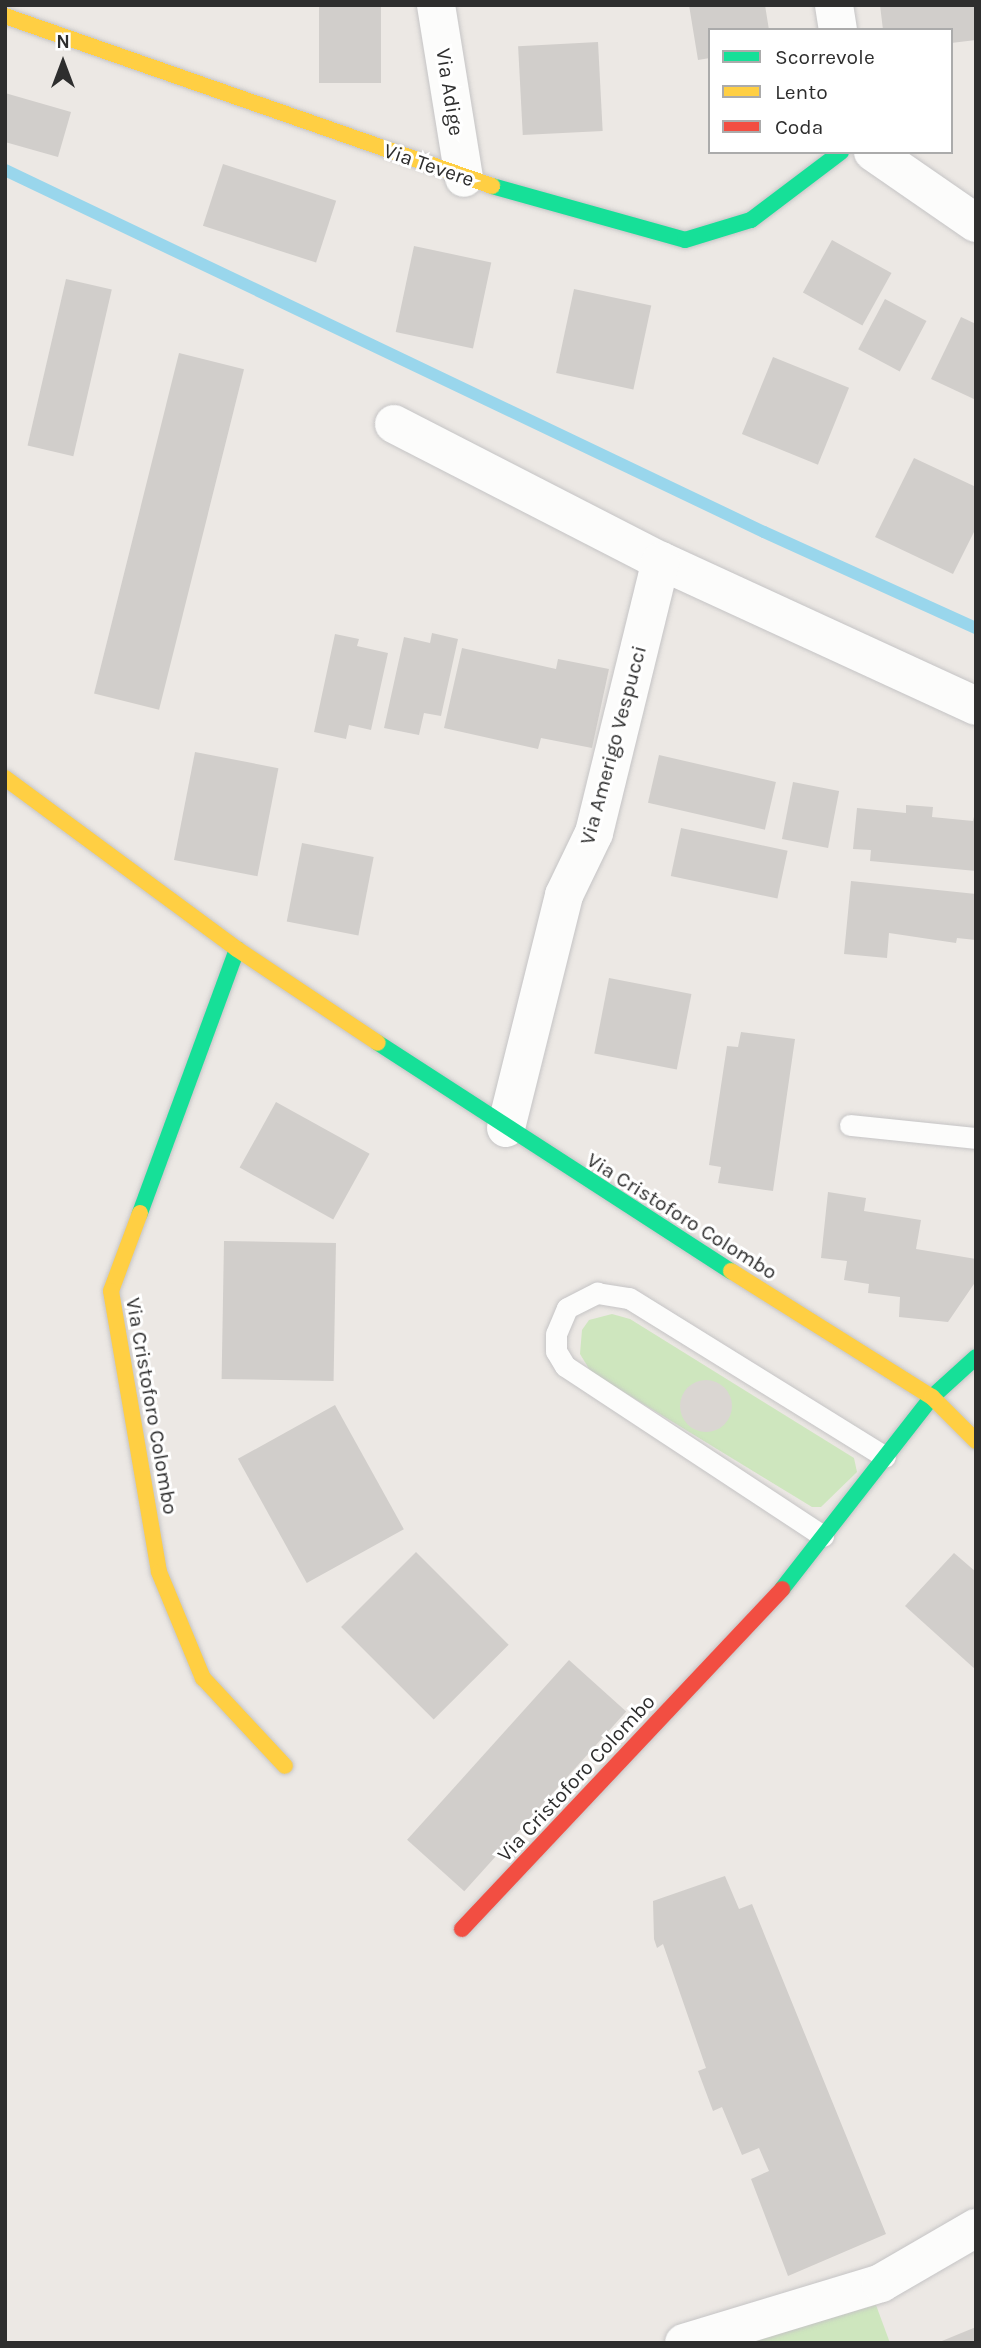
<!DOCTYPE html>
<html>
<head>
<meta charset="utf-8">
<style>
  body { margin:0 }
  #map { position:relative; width:981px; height:2348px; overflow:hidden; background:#ece8e4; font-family:Karla,sans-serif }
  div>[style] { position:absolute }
  .green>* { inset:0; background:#cee6be }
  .plaza>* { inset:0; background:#dad6d2 }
  .round { border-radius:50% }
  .stream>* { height:12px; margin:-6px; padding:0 6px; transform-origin:6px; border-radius:6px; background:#99d6ec }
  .building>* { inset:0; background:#d1cecb; transform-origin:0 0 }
  .roads { filter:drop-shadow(0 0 2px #c5c4c5) drop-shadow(0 0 2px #c5c4c5) }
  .lane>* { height:21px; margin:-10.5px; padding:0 10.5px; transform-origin:10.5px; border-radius:10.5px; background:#fcfcfb }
  .street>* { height:38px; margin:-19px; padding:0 19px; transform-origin:19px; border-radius:19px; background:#fcfcfb }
  .fast>* { height:16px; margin:-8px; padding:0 8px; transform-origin:8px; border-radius:8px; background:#16e098 }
  .slow>* { height:16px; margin:-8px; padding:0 8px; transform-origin:8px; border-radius:8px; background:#ffcf43 }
  .jam>* { height:16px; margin:-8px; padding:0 8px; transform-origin:8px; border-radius:8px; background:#f24e42 }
  span { translate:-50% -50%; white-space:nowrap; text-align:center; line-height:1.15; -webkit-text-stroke:6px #fff; paint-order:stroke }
  .street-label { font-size:21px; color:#2e2e2e }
  .frame { position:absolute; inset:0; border:7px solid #2e2e2e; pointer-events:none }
  .legend { position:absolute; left:708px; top:28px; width:245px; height:126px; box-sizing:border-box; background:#fff; border:2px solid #ababab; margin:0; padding:9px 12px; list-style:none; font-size:21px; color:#2e2e2e }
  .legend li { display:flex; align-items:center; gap:14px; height:35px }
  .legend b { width:35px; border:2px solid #ababab }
  .north { position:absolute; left:28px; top:28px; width:70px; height:70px; -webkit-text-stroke:5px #fff; paint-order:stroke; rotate:0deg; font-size:19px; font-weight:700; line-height:28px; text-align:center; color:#2e2e2e }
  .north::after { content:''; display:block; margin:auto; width:24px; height:32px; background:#2e2e2e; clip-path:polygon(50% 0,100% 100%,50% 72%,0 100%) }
</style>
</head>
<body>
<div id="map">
  <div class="green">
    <div style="clip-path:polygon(612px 1314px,630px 1319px,854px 1458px,857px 1472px,821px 1507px,812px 1507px,591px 1372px,580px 1354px,582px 1330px,589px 1320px)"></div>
    <div style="clip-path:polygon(876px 2305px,890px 2343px,745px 2343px)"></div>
  </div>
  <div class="plaza">
    <div class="round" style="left:680px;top:1380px;width:52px;height:52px"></div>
  </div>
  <div class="stream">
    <div style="left:5px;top:170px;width:841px;rotate:25.5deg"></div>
    <div style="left:764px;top:532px;width:233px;rotate:24.4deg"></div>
  </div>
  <div class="building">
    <div style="left:319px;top:5px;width:62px;height:78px"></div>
    <div style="clip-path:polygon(689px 5px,765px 5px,769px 30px,710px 30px,710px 58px,698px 60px)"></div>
    <div style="clip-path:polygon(880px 5px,976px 5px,976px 40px,951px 43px,951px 30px,883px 30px)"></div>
    <div style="left:598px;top:42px;width:89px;height:80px;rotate:87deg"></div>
    <div style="clip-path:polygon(5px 93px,71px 112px,58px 157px,5px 142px)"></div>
    <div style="left:223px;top:164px;width:119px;height:65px;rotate:18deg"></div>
    <div style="left:832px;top:240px;width:68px;height:60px;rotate:29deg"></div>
    <div style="left:414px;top:246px;width:79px;height:88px;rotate:12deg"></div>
    <div style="left:66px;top:279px;width:47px;height:171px;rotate:13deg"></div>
    <div style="left:574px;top:289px;width:79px;height:86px;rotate:12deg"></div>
    <div style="left:885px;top:299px;width:47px;height:57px;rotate:28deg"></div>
    <div style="clip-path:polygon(961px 317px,976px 324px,976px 400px,931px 379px)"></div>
    <div style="left:179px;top:353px;width:67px;height:351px;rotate:14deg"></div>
    <div style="left:773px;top:357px;width:82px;height:83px;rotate:22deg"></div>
    <div style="clip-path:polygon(914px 458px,976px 487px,976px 528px,953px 574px,875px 537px)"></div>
    <div style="clip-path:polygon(432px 633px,458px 639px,441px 716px,424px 713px,419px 735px,384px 728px,404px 637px,430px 643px)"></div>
    <div style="clip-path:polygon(335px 634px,359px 639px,357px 646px,388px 653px,371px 730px,349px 725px,346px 739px,314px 732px)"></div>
    <div style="clip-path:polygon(462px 648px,556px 669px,558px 659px,609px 669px,592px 748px,541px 738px,538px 749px,444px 728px)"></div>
    <div style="left:195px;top:752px;width:85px;height:110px;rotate:11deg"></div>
    <div style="left:659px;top:755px;width:120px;height:49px;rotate:13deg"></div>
    <div style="left:793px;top:782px;width:47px;height:58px;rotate:11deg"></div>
    <div style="clip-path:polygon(906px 805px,933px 807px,932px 817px,973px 821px,976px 808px,976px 871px,870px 861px,871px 850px,853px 849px,857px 808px,906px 813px)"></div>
    <div style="left:681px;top:828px;width:109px;height:49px;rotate:12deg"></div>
    <div style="left:302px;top:843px;width:73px;height:80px;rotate:11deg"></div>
    <div style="clip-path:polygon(851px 881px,976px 894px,976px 940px,957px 938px,956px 943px,889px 933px,887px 958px,844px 954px)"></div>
    <div style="left:609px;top:978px;width:84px;height:77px;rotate:11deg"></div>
    <div style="clip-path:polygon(741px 1032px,795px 1039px,773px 1191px,718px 1183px,721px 1167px,709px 1165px,727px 1046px,738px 1047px)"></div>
    <div style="left:276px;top:1102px;width:107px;height:75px;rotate:29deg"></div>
    <div style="clip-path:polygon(828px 1192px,866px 1198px,864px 1211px,921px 1220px,916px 1249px,976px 1259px,976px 1281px,948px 1322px,899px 1317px,900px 1297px,868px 1293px,869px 1284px,844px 1280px,847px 1261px,821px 1258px)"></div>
    <div style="left:224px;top:1241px;width:112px;height:138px;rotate:1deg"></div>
    <div style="left:335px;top:1405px;width:142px;height:111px;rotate:61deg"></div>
    <div style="left:416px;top:1552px;width:131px;height:106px;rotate:45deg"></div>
    <div style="clip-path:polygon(954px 1553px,976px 1572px,976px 1670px,905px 1606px)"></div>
    <div style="left:569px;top:1660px;width:77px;height:242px;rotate:42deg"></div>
    <div style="clip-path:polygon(725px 1876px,739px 1909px,752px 1904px,886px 2234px,788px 2276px,751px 2179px,769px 2171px,759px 2148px,742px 2155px,722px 2107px,713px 2111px,698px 2071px,706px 2068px,663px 1944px,657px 1948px,654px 1939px,653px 1901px)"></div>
    <div style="clip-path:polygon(976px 2327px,976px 2343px,937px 2343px)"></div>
  </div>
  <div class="roads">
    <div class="lane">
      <div style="left:850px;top:1125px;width:127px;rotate:5.9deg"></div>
      <div style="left:823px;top:1536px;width:309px;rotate:-146.6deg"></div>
      <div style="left:565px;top:1366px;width:17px;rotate:-121deg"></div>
      <div style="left:556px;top:1351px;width:17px;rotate:-90deg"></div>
      <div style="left:556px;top:1334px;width:28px;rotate:-67deg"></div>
      <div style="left:567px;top:1308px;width:34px;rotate:-27deg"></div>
      <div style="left:597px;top:1293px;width:32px;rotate:9deg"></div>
      <div style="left:629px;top:1298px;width:301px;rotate:31.8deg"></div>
    </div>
    <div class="street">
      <div style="left:436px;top:5px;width:175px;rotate:80.8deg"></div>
      <div style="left:834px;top:5px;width:25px;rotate:81deg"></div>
      <div style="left:873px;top:152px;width:125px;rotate:34.6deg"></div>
      <div style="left:394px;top:424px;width:300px;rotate:27.2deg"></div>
      <div style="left:661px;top:561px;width:347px;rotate:24.7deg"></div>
      <div style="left:506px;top:1128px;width:240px;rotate:-76deg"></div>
      <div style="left:564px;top:895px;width:69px;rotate:-64.2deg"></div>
      <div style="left:594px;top:833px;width:280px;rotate:-76.2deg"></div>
      <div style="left:684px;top:2343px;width:206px;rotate:-16.9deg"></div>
      <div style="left:881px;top:2283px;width:110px;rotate:-30.1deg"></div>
    </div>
    <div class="fast">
      <div style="left:492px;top:186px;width:200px;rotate:15.6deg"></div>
      <div style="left:685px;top:240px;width:69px;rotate:-16.9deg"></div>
      <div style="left:751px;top:220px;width:113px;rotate:-37.1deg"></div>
      <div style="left:378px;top:1043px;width:420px;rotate:32.9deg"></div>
      <div style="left:140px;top:1213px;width:281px;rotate:-69.8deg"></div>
      <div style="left:782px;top:1589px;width:244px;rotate:-52deg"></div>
      <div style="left:932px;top:1397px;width:59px;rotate:-42.3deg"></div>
    </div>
    <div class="slow">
      <div style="left:5px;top:16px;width:516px;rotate:19.24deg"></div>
      <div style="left:5px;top:778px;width:288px;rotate:36.4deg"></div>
      <div style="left:237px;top:949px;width:169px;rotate:33.7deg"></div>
      <div style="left:140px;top:1213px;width:83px;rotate:110.4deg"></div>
      <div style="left:111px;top:1291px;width:285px;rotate:80.3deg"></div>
      <div style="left:159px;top:1572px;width:115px;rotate:67.5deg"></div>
      <div style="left:203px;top:1678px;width:120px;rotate:47deg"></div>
      <div style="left:731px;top:1271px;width:237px;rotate:32.1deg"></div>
      <div style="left:932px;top:1397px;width:62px;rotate:45deg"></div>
    </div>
    <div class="jam">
      <div style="left:462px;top:1929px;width:467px;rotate:-46.7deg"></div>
    </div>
  </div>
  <div class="street-label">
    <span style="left:450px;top:92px;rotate:81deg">Via Adige</span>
    <span style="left:429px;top:165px;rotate:19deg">Via Tevere</span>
    <span style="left:613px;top:745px;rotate:-75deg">Via Amerigo Vespucci</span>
    <span style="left:682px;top:1216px;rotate:32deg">Via Cristoforo Colombo</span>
    <span style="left:152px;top:1406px;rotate:80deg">Via Cristoforo Colombo</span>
    <span style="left:576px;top:1778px;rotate:-47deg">Via Cristoforo Colombo</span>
  </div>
  <div class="frame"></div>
  <ul class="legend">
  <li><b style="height:9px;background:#16e098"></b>Scorrevole</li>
  <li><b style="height:9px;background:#ffcf43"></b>Lento</li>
  <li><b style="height:9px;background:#f24e42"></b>Coda</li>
  </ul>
  <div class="north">N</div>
</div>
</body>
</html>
